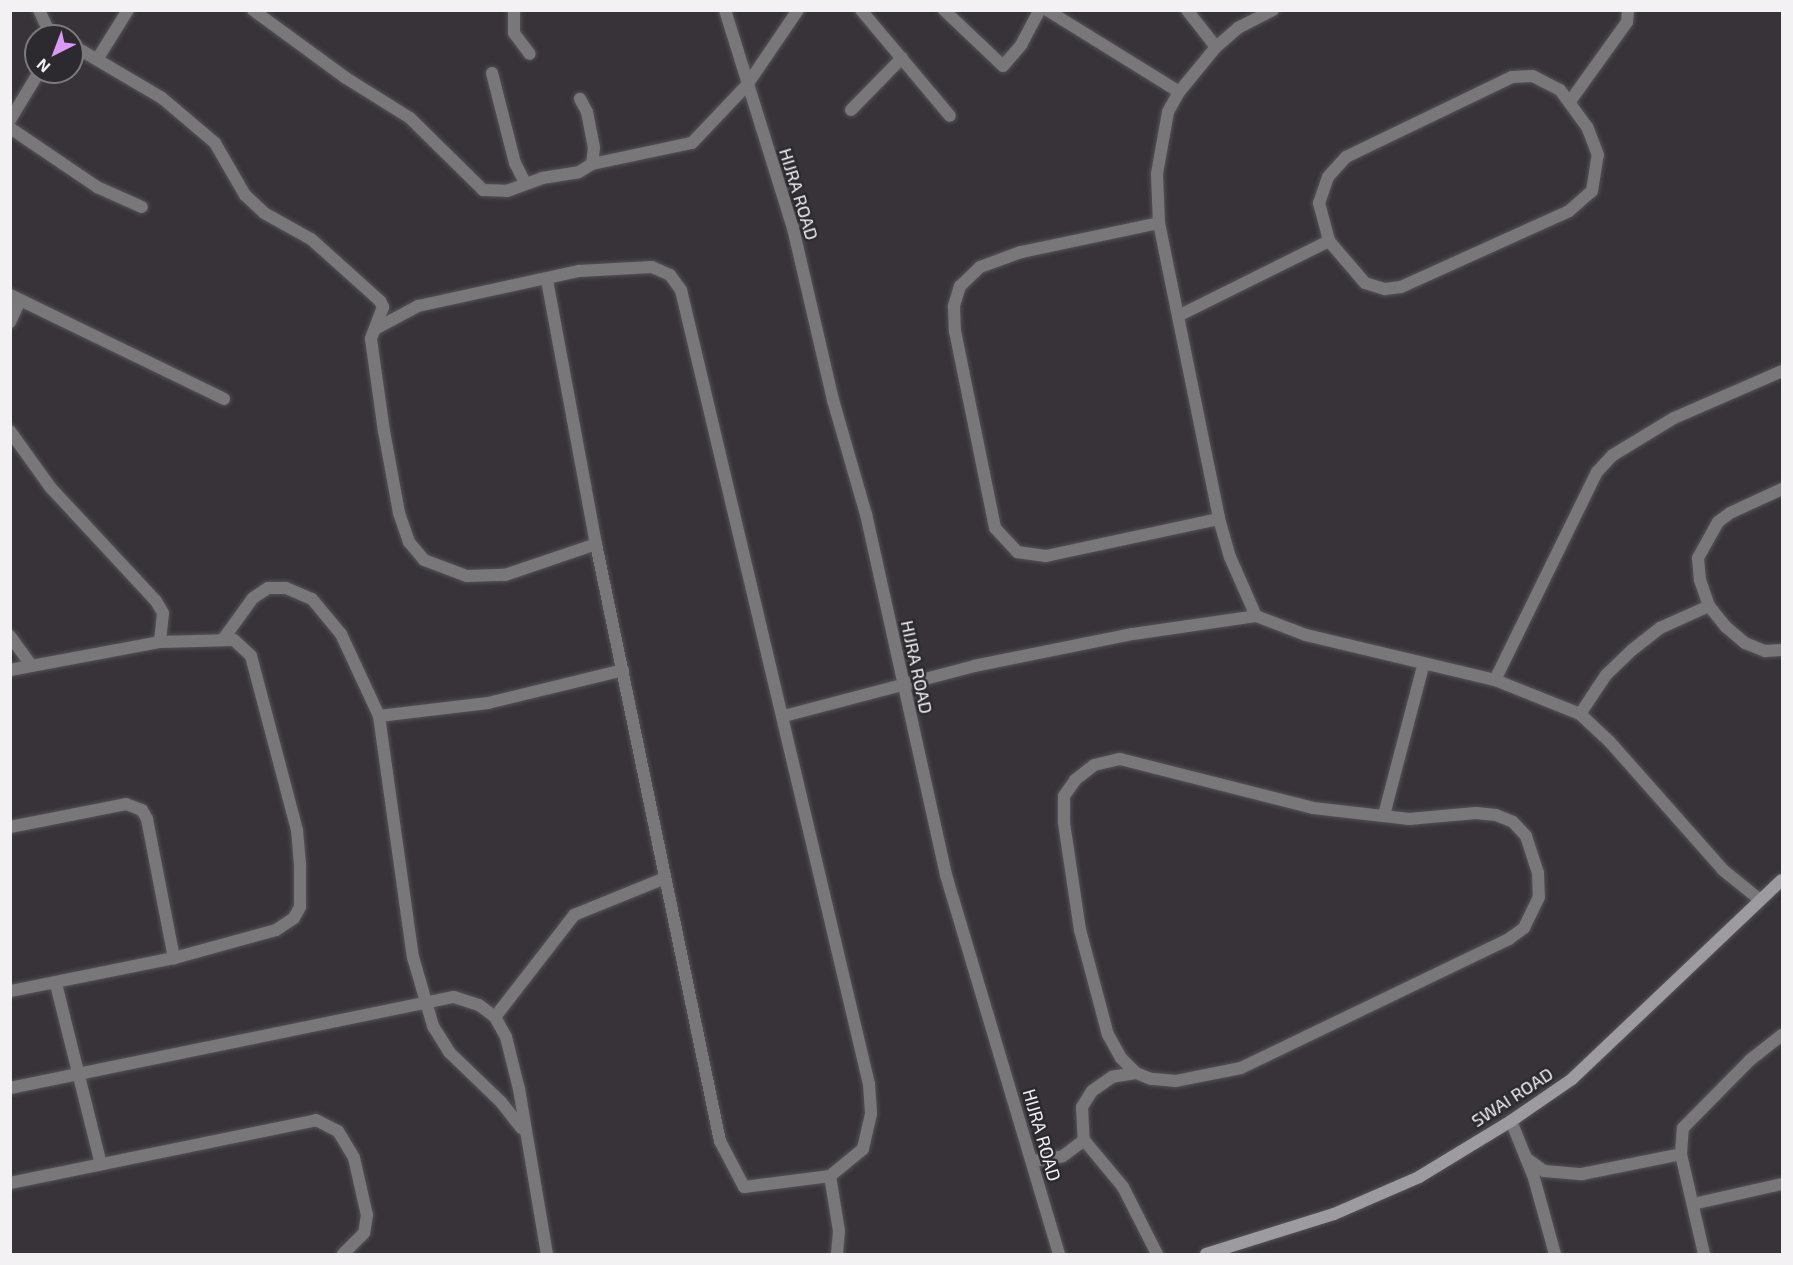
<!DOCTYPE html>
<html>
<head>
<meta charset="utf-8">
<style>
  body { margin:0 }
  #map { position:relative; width:1793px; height:1265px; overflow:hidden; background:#373339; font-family:"Exo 2",sans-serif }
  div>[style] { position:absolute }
  .roads { filter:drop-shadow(0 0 2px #555157) drop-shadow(0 0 2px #555157) }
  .street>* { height:12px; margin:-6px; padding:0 6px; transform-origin:6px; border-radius:6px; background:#79777a }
  .secondary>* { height:12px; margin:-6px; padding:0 6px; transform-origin:6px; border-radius:6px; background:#9e9ba0 }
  span { translate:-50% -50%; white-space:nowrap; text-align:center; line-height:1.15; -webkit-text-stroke:5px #2d2a2f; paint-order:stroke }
  .street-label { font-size:18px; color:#f4f1f5 }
  .frame { position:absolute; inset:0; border:12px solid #f4f1f5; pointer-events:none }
  .north { position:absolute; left:24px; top:24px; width:60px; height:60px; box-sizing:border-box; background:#2d2a2f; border:2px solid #7d7a7e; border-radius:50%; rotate:222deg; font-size:16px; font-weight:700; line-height:24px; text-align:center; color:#f4f1f5 }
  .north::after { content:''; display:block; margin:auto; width:21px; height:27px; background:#db99f5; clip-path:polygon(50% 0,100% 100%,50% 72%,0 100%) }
</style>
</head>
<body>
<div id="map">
  <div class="roads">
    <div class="street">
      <div style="left:39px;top:10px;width:29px;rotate:65deg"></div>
      <div style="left:253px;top:10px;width:115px;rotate:36.2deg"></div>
      <div style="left:346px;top:78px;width:75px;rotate:32deg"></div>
      <div style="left:410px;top:118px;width:103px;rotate:44.6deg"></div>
      <div style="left:483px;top:190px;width:24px;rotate:2deg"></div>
      <div style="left:507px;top:191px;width:37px;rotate:-20deg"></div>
      <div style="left:542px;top:178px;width:37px;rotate:-9deg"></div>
      <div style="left:579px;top:172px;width:15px;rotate:-32deg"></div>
      <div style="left:592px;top:164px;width:16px;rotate:-83deg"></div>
      <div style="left:594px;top:148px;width:37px;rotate:-101deg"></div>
      <div style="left:587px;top:112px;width:15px;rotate:-118deg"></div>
      <div style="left:514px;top:10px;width:23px;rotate:90deg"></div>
      <div style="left:514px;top:33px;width:26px;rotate:53deg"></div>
      <div style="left:725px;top:10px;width:228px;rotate:72.7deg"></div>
      <div style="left:793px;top:228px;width:177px;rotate:76.9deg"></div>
      <div style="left:833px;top:400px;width:119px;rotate:73.9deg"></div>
      <div style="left:866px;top:514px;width:370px;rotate:77.5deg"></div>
      <div style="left:946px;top:875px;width:395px;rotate:73.4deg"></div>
      <div style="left:861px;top:10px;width:138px;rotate:50deg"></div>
      <div style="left:944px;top:10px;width:81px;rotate:43.5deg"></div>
      <div style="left:1003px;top:66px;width:28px;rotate:-49deg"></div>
      <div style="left:1021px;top:45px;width:40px;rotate:-62deg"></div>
      <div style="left:1047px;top:10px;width:155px;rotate:31.8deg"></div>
      <div style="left:1187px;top:10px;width:47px;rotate:51.9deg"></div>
      <div style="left:1273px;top:10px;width:39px;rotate:153deg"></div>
      <div style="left:1238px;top:28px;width:29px;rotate:139deg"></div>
      <div style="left:1216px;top:47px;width:58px;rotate:129.4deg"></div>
      <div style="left:1179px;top:92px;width:23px;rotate:119deg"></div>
      <div style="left:1168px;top:112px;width:63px;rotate:100.1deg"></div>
      <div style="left:1157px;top:174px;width:49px;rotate:87.7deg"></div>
      <div style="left:1159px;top:223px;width:302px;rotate:78.5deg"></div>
      <div style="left:1219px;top:519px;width:40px;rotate:74deg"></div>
      <div style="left:1230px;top:557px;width:64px;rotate:66.2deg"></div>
      <div style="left:1256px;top:616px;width:53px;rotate:20.8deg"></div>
      <div style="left:1306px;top:635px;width:194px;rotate:13.4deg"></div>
      <div style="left:1495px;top:680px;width:92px;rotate:21.8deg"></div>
      <div style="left:1580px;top:714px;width:40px;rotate:43deg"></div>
      <div style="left:1609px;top:741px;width:172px;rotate:48.5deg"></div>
      <div style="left:1723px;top:870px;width:46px;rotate:38.9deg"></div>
      <div style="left:72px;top:45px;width:104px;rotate:30.5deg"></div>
      <div style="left:162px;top:98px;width:70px;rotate:40.3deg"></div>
      <div style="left:215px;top:143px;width:60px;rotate:60deg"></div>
      <div style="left:245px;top:195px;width:26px;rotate:43deg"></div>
      <div style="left:264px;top:213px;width:54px;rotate:29deg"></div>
      <div style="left:311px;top:239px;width:93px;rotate:41.9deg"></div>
      <div style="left:380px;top:301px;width:7px;rotate:63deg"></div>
      <div style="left:383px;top:307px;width:34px;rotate:111deg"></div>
      <div style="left:371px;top:339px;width:93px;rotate:82deg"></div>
      <div style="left:384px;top:431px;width:83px;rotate:79.6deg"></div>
      <div style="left:399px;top:513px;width:31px;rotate:71deg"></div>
      <div style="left:409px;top:542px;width:23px;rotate:50deg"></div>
      <div style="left:424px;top:560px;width:46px;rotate:20.4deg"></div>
      <div style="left:467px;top:576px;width:38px;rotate:-2deg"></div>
      <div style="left:505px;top:575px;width:96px;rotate:-18.8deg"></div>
      <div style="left:98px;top:58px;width:57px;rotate:-58deg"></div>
      <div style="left:492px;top:73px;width:93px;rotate:75.7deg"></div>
      <div style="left:515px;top:163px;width:22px;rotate:63deg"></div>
      <div style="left:1571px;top:100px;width:96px;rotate:-54.3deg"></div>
      <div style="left:1627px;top:22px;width:12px;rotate:-85deg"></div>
      <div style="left:851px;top:110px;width:73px;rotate:-45.6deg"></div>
      <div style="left:10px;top:120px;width:56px;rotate:-58.9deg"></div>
      <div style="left:10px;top:128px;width:105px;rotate:34.1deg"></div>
      <div style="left:97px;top:187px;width:49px;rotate:24deg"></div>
      <div style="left:592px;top:164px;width:102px;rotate:-11.9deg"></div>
      <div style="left:692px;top:143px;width:80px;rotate:-46.5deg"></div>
      <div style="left:747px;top:85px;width:91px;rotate:-55.8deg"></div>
      <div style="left:1159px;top:223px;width:141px;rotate:168.1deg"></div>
      <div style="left:1021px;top:252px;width:44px;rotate:159.9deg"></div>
      <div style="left:980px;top:267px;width:28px;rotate:136deg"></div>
      <div style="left:960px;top:286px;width:21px;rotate:107deg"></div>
      <div style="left:954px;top:306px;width:25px;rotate:88deg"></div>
      <div style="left:955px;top:331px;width:201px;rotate:78.5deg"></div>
      <div style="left:995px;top:528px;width:33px;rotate:47deg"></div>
      <div style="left:1017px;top:552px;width:29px;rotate:8deg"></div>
      <div style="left:1046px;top:556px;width:177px;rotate:-12.1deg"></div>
      <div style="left:547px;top:280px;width:269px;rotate:79.5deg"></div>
      <div style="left:596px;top:544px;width:610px;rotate:78.27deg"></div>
      <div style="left:720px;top:1141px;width:52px;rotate:62.4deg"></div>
      <div style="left:744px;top:1187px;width:87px;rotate:-7.3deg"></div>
      <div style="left:10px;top:295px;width:238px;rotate:25.9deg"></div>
      <div style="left:1180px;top:315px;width:166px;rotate:-26.4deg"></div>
      <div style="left:1329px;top:241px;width:55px;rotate:49.4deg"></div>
      <div style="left:1365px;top:283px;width:21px;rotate:17deg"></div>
      <div style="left:1385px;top:289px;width:16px;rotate:-7deg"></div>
      <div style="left:1401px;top:287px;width:184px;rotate:-24.3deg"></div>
      <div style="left:1569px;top:211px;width:30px;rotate:-41deg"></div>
      <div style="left:1592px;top:191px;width:36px;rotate:-81deg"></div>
      <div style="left:1598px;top:155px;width:30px;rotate:-111deg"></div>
      <div style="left:1587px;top:127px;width:46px;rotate:-126.1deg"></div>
      <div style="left:1560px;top:90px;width:31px;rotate:-153deg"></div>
      <div style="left:1532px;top:76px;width:20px;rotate:177deg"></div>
      <div style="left:1512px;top:77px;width:184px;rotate:154.3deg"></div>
      <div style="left:1346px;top:157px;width:27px;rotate:132deg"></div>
      <div style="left:1328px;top:177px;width:28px;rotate:109deg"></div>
      <div style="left:1319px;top:203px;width:39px;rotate:75deg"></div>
      <div style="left:10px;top:322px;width:23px;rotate:-65deg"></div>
      <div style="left:377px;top:328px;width:47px;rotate:-28.2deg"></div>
      <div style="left:418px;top:306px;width:165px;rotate:-12.3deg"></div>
      <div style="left:579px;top:271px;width:73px;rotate:-3.1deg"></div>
      <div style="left:652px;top:267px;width:20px;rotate:24deg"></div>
      <div style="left:670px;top:275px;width:19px;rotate:54deg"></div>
      <div style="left:681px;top:290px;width:816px;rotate:76.68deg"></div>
      <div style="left:869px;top:1084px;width:30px;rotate:86deg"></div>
      <div style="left:871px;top:1114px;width:36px;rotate:103deg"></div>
      <div style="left:863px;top:1149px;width:43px;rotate:140.7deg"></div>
      <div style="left:830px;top:1176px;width:56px;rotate:80.7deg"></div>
      <div style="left:839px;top:1231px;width:23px;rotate:95deg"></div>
      <div style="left:10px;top:431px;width:70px;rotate:54.3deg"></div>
      <div style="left:51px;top:488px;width:154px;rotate:47.1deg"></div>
      <div style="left:156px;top:601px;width:14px;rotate:60deg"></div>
      <div style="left:163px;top:613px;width:29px;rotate:96deg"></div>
      <div style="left:1782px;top:489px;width:57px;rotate:155.2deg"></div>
      <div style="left:1730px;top:513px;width:15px;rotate:143deg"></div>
      <div style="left:1718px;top:522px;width:41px;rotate:119.1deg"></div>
      <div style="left:1698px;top:558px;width:22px;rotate:85deg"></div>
      <div style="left:1700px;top:580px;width:28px;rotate:71deg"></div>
      <div style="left:1709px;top:606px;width:27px;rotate:51deg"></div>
      <div style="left:1726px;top:627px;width:25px;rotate:40deg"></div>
      <div style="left:1745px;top:643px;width:22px;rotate:22deg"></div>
      <div style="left:1765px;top:651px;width:17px;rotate:-3deg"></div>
      <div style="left:10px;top:636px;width:37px;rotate:54deg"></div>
      <div style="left:224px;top:638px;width:49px;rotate:-54.1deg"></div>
      <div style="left:253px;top:598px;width:18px;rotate:-34deg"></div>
      <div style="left:268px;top:588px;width:18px"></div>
      <div style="left:286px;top:588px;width:28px;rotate:23deg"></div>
      <div style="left:312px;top:599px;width:45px;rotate:50.4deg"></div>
      <div style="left:341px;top:634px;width:90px;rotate:65.1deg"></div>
      <div style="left:379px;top:716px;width:243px;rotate:82deg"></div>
      <div style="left:413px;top:957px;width:72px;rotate:73.8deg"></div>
      <div style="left:433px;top:1026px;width:31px;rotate:58deg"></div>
      <div style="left:449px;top:1052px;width:72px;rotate:43.9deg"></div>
      <div style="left:501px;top:1102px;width:33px;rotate:52deg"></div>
      <div style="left:10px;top:670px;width:153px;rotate:-10.6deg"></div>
      <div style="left:160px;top:642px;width:74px;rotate:-1.5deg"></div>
      <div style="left:234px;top:640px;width:23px;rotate:43deg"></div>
      <div style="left:251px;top:656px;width:180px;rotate:75.2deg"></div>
      <div style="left:297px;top:830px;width:37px;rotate:85deg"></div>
      <div style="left:300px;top:867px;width:40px;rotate:90deg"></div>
      <div style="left:300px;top:907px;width:13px;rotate:119deg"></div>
      <div style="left:294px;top:918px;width:22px;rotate:146deg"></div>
      <div style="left:276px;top:930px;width:106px;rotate:164.6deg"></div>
      <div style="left:174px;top:958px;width:167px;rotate:168.6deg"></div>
      <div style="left:1495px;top:680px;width:232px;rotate:-63.9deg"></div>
      <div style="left:1597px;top:472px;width:23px;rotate:-47deg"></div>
      <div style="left:1613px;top:455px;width:71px;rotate:-31.2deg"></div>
      <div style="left:1674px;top:418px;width:118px;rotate:-23.5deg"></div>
      <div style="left:1580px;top:714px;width:47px;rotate:-56.3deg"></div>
      <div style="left:1606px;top:675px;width:36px;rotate:-44deg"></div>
      <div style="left:1632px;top:650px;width:36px;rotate:-38deg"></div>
      <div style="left:1660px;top:628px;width:54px;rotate:-24.2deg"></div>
      <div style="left:379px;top:716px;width:110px;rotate:-6.8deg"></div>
      <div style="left:488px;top:703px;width:139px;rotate:-13.7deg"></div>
      <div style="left:784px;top:716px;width:196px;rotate:-14.7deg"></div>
      <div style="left:974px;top:666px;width:162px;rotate:-11.4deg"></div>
      <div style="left:1133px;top:634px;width:124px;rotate:-8.3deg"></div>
      <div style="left:1120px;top:759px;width:199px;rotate:14.2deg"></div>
      <div style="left:1313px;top:808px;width:97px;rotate:6.5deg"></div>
      <div style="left:1409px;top:819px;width:67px;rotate:-5.1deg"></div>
      <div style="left:1476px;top:813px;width:20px;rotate:6deg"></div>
      <div style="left:1496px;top:815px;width:18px;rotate:22deg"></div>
      <div style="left:1513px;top:822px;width:19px;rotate:47deg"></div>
      <div style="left:1526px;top:836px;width:39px;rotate:72deg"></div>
      <div style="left:1538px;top:873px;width:24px;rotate:88deg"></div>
      <div style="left:1539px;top:897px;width:34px;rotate:116deg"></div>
      <div style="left:1524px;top:928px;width:19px;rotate:144deg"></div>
      <div style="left:1509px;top:939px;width:297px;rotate:154.3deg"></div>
      <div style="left:1241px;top:1068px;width:66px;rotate:168.7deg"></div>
      <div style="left:1176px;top:1081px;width:25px;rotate:-175deg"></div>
      <div style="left:1151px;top:1079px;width:16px;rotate:-158deg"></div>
      <div style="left:1136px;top:1073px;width:21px;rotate:-135deg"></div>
      <div style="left:1121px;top:1058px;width:26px;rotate:-119deg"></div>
      <div style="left:1108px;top:1035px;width:109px;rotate:-104.9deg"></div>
      <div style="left:1080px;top:930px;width:108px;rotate:-98.5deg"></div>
      <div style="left:1064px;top:823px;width:27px;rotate:-90deg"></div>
      <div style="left:1064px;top:796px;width:19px;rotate:-55deg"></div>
      <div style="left:1075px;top:780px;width:24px;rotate:-38deg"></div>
      <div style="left:1094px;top:765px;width:27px;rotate:-13deg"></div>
      <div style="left:1384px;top:815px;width:154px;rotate:-75.3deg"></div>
      <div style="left:10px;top:827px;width:118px;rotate:-11.2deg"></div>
      <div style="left:126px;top:804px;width:17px;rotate:21deg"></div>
      <div style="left:142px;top:810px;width:10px;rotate:61deg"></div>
      <div style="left:147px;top:819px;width:142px;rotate:79deg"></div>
      <div style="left:56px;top:984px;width:186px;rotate:76deg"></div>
      <div style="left:495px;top:1017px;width:129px;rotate:-52.2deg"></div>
      <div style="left:574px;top:915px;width:98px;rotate:-22.1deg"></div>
      <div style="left:1136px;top:1073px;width:24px;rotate:171deg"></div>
      <div style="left:1112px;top:1077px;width:24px;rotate:145deg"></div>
      <div style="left:1092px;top:1091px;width:19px;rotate:122deg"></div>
      <div style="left:1082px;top:1107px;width:33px;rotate:87deg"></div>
      <div style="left:1084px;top:1140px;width:61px;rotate:50.3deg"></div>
      <div style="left:1123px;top:1187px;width:75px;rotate:63.1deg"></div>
      <div style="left:10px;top:1088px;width:453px;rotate:-11.6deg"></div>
      <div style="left:454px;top:997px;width:26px;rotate:18deg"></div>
      <div style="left:479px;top:1005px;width:20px;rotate:37deg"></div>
      <div style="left:495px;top:1017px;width:23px;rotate:61deg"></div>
      <div style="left:506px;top:1037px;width:54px;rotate:76deg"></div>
      <div style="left:519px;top:1089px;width:167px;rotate:80.4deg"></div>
      <div style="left:1511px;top:1121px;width:61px;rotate:68deg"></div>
      <div style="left:1534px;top:1178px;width:79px;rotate:74.6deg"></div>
      <div style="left:1526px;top:1158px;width:22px;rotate:36deg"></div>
      <div style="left:1544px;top:1171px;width:38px;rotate:5deg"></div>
      <div style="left:1582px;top:1174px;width:101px;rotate:-11.4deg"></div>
      <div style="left:1033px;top:1161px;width:30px;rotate:-9deg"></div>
      <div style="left:1063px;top:1156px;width:26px;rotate:-37deg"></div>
      <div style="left:10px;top:1183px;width:312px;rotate:-11.6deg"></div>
      <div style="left:316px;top:1120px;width:25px;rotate:27deg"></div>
      <div style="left:338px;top:1131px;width:31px;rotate:59deg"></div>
      <div style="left:354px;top:1158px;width:58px;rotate:77.2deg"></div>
      <div style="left:367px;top:1215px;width:18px;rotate:99deg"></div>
      <div style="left:364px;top:1233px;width:30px;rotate:135deg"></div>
      <div style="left:1693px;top:1204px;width:91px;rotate:-12.7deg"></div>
      <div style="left:1704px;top:1254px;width:103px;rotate:-103deg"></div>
      <div style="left:1681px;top:1154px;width:26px;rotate:-86deg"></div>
      <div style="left:1683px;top:1128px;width:95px;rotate:-45.4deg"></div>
      <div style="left:1750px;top:1060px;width:41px;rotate:-38deg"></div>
    </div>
    <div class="secondary">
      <div style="left:1206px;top:1254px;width:134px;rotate:-17.4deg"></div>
      <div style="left:1334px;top:1214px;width:93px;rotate:-23.5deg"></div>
      <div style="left:1419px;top:1177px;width:108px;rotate:-31.3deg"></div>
      <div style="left:1511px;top:1121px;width:74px;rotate:-34.5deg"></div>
      <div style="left:1572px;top:1079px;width:289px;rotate:-43.5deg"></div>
    </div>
  </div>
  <div class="street-label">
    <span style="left:799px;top:194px;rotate:73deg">HIJRA ROAD</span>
    <span style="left:917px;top:667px;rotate:78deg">HIJRA ROAD</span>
    <span style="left:1512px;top:1097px;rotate:-33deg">SWAI ROAD</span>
    <span style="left:1042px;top:1135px;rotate:74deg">HIJRA ROAD</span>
  </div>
  <div class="frame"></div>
  <div class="north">N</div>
</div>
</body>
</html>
